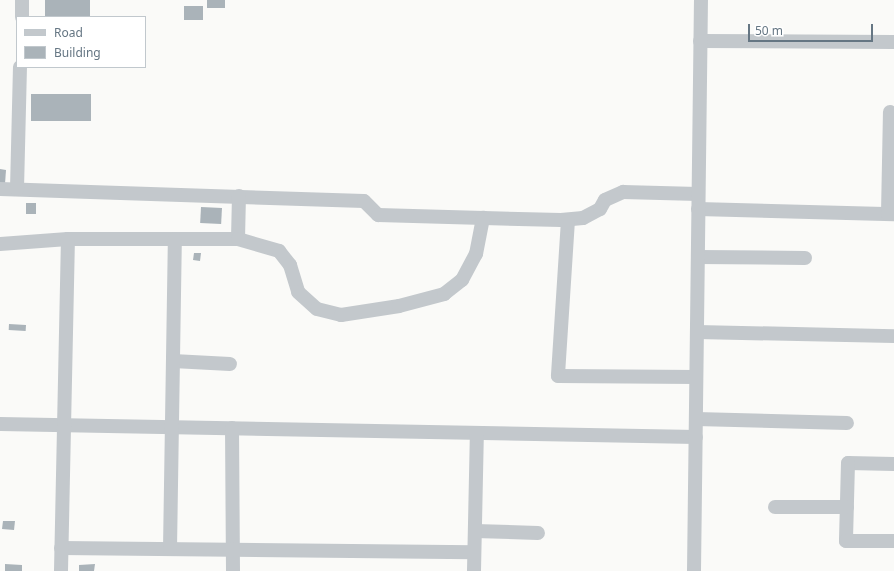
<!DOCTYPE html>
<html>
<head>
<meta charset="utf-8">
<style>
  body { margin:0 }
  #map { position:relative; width:894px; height:571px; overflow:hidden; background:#fafaf8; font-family:"Noto Sans",sans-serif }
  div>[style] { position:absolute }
  .building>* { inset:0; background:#aab3b9; transform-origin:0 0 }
  .minor>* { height:14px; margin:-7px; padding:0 7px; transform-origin:7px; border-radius:7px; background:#c3c8cc }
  span { translate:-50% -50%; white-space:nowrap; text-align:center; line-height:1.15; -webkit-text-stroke:4px #fff; paint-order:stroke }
  .legend { position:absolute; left:16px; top:16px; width:130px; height:52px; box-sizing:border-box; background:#fff; border:1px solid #c1c8cd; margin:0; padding:5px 7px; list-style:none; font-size:12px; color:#657683 }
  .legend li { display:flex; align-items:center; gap:8px; height:20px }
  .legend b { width:20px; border:1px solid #c1c8cd }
  .scale { position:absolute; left:748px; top:24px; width:125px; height:18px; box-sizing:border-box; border:2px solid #657683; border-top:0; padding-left:5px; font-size:12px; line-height:14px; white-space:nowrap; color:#657683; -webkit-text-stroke:3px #fff; paint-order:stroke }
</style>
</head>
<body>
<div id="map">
  <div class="building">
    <div style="left:45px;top:0;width:45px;height:17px"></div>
    <div style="left:207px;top:0;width:18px;height:8px"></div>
    <div style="left:184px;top:6px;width:19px;height:14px"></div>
    <div style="left:31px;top:94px;width:60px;height:27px"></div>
    <div style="clip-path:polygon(0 169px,6px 170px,5px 184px,0 183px)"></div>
    <div style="left:26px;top:203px;width:10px;height:11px"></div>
    <div style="left:201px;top:207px;width:21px;height:16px;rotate:3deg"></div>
    <div style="clip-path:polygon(194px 253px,201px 253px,200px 261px,193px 260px)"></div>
    <div style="left:9px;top:324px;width:17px;height:6px;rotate:3deg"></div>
    <div style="clip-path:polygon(3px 521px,15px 521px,14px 530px,2px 529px)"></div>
    <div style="clip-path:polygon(5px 564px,22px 565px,22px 571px,5px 571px)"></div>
    <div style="clip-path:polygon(95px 564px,94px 571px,79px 571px,79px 565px)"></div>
  </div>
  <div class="minor">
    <div style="left:22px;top:17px;width:17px;rotate:-90deg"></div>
    <div style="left:700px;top:41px;width:194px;rotate:0.3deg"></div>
    <div style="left:0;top:189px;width:364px;rotate:1.9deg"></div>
    <div style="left:364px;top:201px;width:20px;rotate:45deg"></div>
    <div style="left:378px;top:215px;width:183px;rotate:1.6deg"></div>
    <div style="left:561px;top:220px;width:22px;rotate:-5deg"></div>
    <div style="left:583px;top:218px;width:19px;rotate:-28deg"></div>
    <div style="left:600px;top:209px;width:10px;rotate:-61deg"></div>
    <div style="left:605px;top:200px;width:20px;rotate:-24deg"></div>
    <div style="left:623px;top:192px;width:75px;rotate:1.5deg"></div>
    <div style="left:17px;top:189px;width:122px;rotate:-88.6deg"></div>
    <div style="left:698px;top:209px;width:196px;rotate:1.5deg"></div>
    <div style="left:888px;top:214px;width:102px;rotate:-88.9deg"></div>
    <div style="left:568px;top:220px;width:156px;rotate:93.7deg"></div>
    <div style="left:558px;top:376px;width:138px;rotate:0.4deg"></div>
    <div style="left:238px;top:239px;width:43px;rotate:-88.7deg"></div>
    <div style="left:0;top:244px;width:68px;rotate:-4.2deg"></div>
    <div style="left:68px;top:239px;width:170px"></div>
    <div style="left:238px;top:239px;width:43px;rotate:16.3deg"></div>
    <div style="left:279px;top:251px;width:18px;rotate:52deg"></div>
    <div style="left:290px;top:265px;width:28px;rotate:73deg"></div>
    <div style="left:298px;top:292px;width:25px;rotate:42deg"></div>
    <div style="left:317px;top:309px;width:25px;rotate:14deg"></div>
    <div style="left:341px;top:315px;width:59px;rotate:-8.8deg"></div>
    <div style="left:399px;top:306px;width:47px;rotate:-14.9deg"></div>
    <div style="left:444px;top:294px;width:23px;rotate:-38deg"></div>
    <div style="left:462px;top:280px;width:30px;rotate:-62deg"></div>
    <div style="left:476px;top:254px;width:37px;rotate:-79deg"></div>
    <div style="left:698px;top:257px;width:107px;rotate:0.5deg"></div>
    <div style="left:697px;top:332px;width:197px;rotate:1.2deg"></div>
    <div style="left:173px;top:361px;width:57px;rotate:3deg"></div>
    <div style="left:696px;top:419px;width:151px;rotate:1.5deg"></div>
    <div style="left:0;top:424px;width:696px;rotate:1.07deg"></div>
    <div style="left:232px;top:428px;width:143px;rotate:89.6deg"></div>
    <div style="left:894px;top:464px;width:46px;rotate:-178.8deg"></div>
    <div style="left:848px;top:463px;width:78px;rotate:91.5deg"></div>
    <div style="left:846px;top:541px;width:48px"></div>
    <div style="left:775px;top:507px;width:72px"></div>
    <div style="left:475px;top:531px;width:63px;rotate:1.8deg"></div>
    <div style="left:61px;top:548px;width:413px;rotate:0.6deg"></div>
    <div style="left:170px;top:549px;width:310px;rotate:-89.1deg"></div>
    <div style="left:61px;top:571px;width:332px;rotate:-88.8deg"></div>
    <div style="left:474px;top:571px;width:138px;rotate:-88.8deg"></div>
    <div style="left:694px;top:571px;width:571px;rotate:-89.3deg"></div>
  </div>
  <ul class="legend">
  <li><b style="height:5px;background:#c3c8cc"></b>Road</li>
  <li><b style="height:11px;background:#aab3b9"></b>Building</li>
  </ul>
  <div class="scale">50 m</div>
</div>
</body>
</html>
